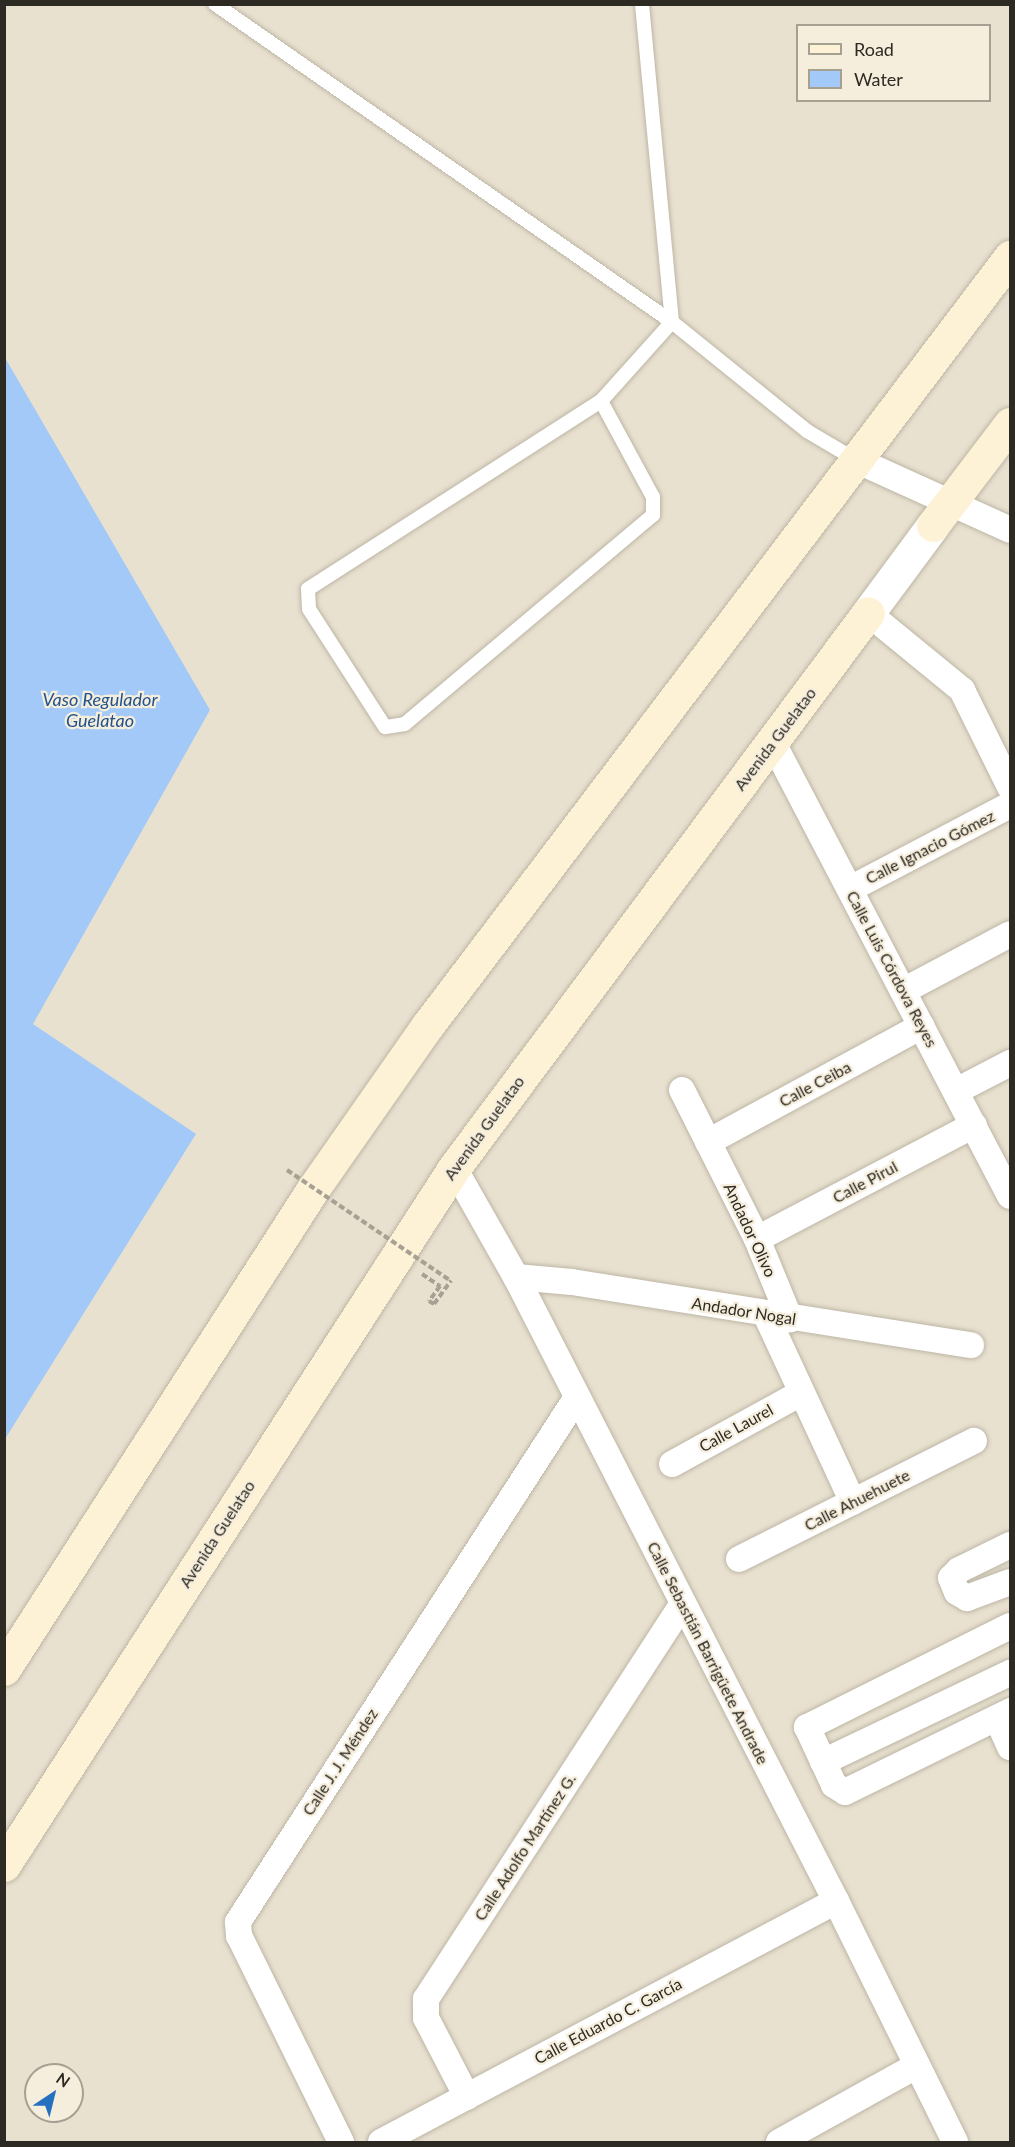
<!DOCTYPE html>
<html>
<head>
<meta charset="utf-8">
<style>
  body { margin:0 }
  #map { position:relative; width:1015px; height:2147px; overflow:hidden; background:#e9e1d0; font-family:Lato,sans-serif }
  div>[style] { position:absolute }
  .water>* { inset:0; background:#a2c9f8 }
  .path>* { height:4px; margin-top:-2px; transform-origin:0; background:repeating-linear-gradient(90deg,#a7a193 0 6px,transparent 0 9px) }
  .roads { filter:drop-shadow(0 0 2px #bdb6a5) drop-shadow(0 0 2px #bdb6a5) }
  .service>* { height:14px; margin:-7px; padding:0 7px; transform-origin:7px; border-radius:7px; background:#fff }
  .minor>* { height:26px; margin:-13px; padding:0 13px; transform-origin:13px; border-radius:13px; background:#fff }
  .tertiary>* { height:33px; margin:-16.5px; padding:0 16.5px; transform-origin:16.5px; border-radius:16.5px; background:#fff }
  .secondary>* { height:33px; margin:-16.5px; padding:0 16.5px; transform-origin:16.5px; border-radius:16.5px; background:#fdf2d6 }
  .path-bridge>* { height:4px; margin-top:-2px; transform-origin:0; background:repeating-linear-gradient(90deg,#a7a193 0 6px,transparent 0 9px) }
  span { translate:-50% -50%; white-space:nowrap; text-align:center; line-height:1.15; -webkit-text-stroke:4.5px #f6eedd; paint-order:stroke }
  .street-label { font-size:16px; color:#2d2a23 }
  .water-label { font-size:18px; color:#21538c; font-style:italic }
  .frame { position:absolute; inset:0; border:6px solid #2d2a23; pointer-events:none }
  .legend { position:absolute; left:796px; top:24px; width:195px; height:78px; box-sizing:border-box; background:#f6eedd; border:2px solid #a6a093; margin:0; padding:8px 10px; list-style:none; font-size:18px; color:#2d2a23 }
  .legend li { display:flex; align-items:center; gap:12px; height:30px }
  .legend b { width:30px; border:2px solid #a6a093 }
  .north { position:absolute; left:24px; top:2063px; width:60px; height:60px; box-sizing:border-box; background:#f6eedd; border:2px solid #a6a093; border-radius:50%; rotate:35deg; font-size:16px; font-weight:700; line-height:24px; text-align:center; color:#2d2a23 }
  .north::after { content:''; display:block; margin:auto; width:21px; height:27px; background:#2670c0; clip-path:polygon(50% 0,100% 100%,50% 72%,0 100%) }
</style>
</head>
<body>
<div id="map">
  <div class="water">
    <div style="clip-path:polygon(4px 356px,210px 710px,33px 1024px,196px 1134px,5px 1439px)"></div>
  </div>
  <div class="path">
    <div style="left:422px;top:1274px;width:22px;rotate:34deg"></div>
    <div style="left:440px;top:1286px;width:19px;rotate:126deg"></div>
    <div style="left:429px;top:1301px;width:6px;rotate:31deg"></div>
    <div style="left:434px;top:1304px;width:29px;rotate:-54deg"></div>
  </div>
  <div class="roads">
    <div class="service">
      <div style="left:215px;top:4px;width:557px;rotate:34.83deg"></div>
      <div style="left:672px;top:322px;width:174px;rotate:38.9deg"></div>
      <div style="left:807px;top:431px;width:57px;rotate:30.6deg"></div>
      <div style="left:601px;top:401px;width:109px;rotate:61.6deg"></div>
      <div style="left:653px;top:497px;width:18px;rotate:90deg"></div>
      <div style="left:653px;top:515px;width:324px;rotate:139.9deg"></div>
      <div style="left:405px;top:724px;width:20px;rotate:171deg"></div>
      <div style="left:385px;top:727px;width:140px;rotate:-122.8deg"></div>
      <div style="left:309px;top:609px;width:20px;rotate:-93deg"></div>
      <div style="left:308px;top:589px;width:348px;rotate:-32.7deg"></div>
      <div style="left:601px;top:401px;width:106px;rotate:-48.1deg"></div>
      <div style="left:672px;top:322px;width:319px;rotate:-95.4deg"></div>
    </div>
    <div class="minor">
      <div style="left:856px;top:460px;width:169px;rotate:24.4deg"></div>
      <div style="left:868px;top:613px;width:122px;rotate:39.3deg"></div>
      <div style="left:962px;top:690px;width:108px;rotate:63.7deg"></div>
      <div style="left:773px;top:743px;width:511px;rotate:62.38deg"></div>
      <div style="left:850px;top:889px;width:181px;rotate:-27.7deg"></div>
      <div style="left:903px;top:991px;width:121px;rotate:-28deg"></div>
      <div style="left:682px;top:1090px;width:167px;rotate:63.3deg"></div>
      <div style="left:757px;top:1239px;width:87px;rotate:67.6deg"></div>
      <div style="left:958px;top:1090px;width:59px;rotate:-27.4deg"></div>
      <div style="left:708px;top:1142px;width:243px;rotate:-28.5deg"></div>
      <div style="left:454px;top:1168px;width:125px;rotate:60.4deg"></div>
      <div style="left:516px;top:1277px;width:701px;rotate:62.85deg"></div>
      <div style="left:836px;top:1901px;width:269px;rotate:63.7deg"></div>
      <div style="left:757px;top:1239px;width:245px;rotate:-27.7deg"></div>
      <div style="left:516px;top:1277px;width:56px;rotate:5.1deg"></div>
      <div style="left:572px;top:1282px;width:404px;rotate:9deg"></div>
      <div style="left:766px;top:1315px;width:206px;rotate:65.1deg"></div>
      <div style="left:672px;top:1464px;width:147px;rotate:-28.8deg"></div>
      <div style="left:1010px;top:1545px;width:57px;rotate:153.9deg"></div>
      <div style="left:959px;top:1570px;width:11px;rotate:135deg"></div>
      <div style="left:951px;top:1578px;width:15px;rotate:67deg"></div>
      <div style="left:957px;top:1592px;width:12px;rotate:31deg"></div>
      <div style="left:967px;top:1598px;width:46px;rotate:-20.4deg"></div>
      <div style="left:739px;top:1559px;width:263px;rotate:-26.7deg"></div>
      <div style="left:1010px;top:1626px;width:227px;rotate:153.5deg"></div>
      <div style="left:807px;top:1727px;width:64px;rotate:65deg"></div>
      <div style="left:834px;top:1785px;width:13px;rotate:32deg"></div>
      <div style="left:845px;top:1792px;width:184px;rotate:-26.1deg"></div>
      <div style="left:997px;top:1718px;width:32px;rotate:66deg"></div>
      <div style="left:823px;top:1762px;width:207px;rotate:-25.5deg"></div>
      <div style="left:467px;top:2097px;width:89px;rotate:-117.4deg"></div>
      <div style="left:426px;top:2018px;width:19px;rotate:-90deg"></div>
      <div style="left:426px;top:1999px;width:471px;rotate:-57deg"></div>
      <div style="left:341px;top:2142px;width:230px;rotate:-116.3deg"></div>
      <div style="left:239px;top:1936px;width:14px;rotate:-94deg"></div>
      <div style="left:238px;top:1922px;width:625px;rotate:-57.15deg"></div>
      <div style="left:381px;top:2142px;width:515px;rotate:-27.91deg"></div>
      <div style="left:779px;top:2142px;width:157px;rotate:-29deg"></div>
    </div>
    <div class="tertiary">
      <div style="left:868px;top:613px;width:109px;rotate:-53.5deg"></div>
    </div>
    <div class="secondary">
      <div style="left:933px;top:525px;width:127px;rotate:-52.7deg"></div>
      <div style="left:4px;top:1669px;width:571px;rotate:-57.23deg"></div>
      <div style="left:313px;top:1189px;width:200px;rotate:-55deg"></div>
      <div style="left:428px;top:1025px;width:964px;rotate:-52.84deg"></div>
      <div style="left:4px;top:1865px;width:830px;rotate:-57.15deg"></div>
      <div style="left:454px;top:1168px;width:692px;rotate:-53.28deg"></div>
    </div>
  </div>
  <div class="path-bridge">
    <div style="left:287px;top:1170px;width:198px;rotate:34.1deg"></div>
  </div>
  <div class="street-label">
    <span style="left:775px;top:739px;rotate:-53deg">Avenida Guelatao</span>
    <span style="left:930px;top:847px;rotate:-27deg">Calle Ignacio Gómez</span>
    <span style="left:892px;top:969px;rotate:62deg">Calle Luis Córdova Reyes</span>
    <span style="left:815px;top:1084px;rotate:-28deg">Calle Ceiba</span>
    <span style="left:484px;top:1128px;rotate:-54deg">Avenida Guelatao</span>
    <span style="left:865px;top:1182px;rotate:-28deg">Calle Pirul</span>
    <span style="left:750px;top:1230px;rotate:65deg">Andador Olivo</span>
    <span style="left:744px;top:1311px;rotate:9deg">Andador Nogal</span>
    <span style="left:736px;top:1428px;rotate:-29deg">Calle Laurel</span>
    <span style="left:857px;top:1500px;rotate:-27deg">Calle Ahuehuete</span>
    <span style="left:217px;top:1534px;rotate:-57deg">Avenida Guelatao</span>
    <span style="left:708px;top:1653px;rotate:63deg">Calle Sebastián Barrigüete Andrade</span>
    <span style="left:340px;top:1762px;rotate:-57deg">Calle J. J. Méndez</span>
    <span style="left:525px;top:1847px;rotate:-57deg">Calle Adolfo Martínez G.</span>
    <span style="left:608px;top:2021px;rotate:-28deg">Calle Eduardo C. García</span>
  </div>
  <div class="water-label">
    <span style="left:100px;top:710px">Vaso Regulador<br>Guelatao</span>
  </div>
  <div class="frame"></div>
  <ul class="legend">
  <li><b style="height:8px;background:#fdf2d6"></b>Road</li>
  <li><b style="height:16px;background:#a2c9f8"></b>Water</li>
  </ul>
  <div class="north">N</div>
</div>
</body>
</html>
